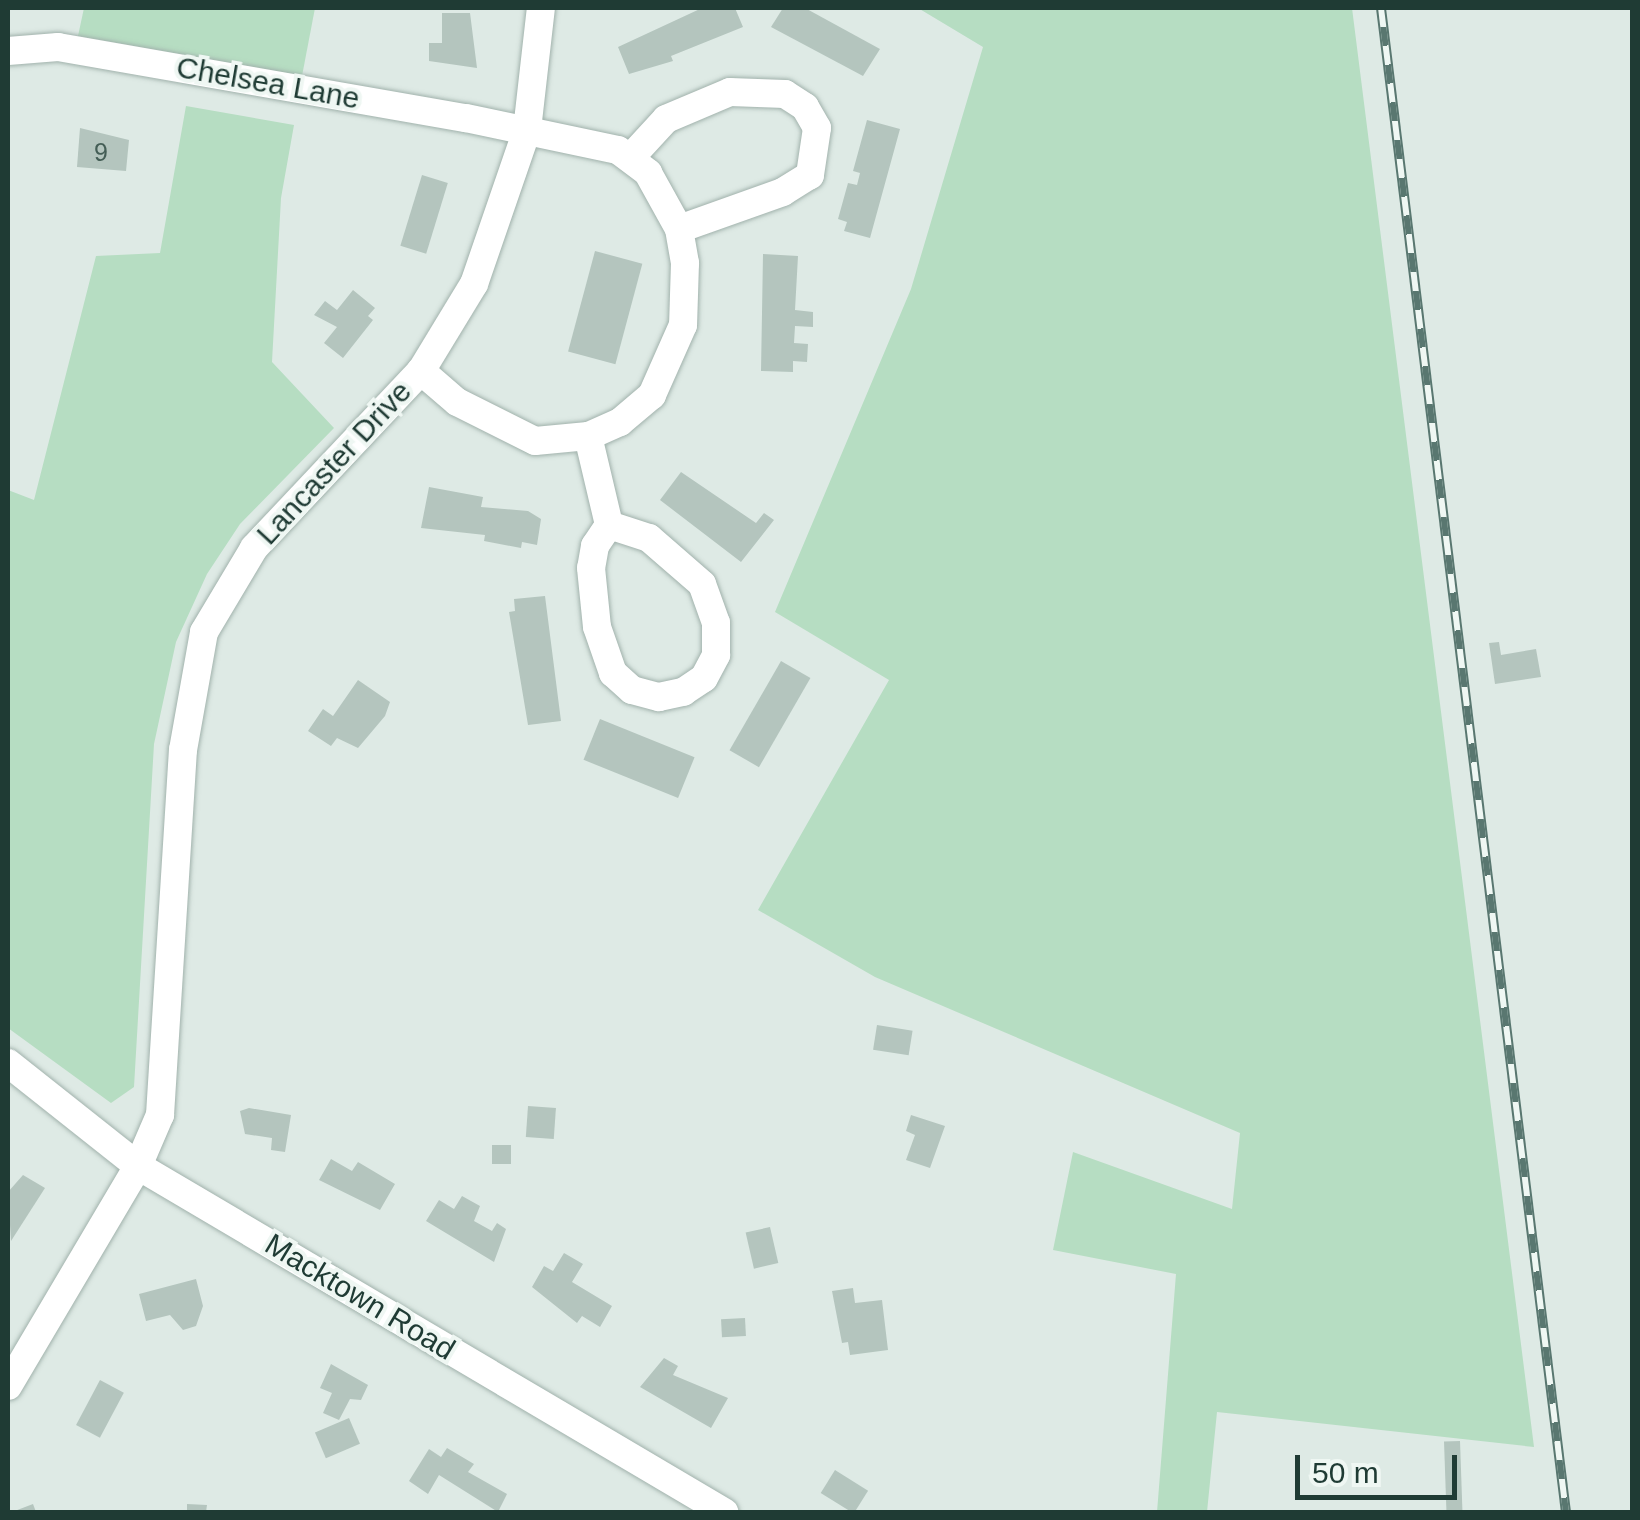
<!DOCTYPE html>
<html>
<head>
<meta charset="utf-8">
<style>
  body { margin:0 }
  #map { position:relative; width:1640px; height:1520px; overflow:hidden; background:#deeae5; font-family:Helvetica,sans-serif }
  div>[style] { position:absolute }
  .green>* { inset:0; background:#b6ddc2 }
  .building>* { inset:0; background:#b4c5be; transform-origin:0 0 }
  .roads { filter:drop-shadow(0 0 2px #a1b2ac) drop-shadow(0 0 2px #a1b2ac) }
  .street>* { height:28px; margin:-14px; padding:0 14px; transform-origin:14px; border-radius:14px; background:#fff }
  .rail>* { height:10px; margin-top:-5px; transform-origin:0; background:repeating-linear-gradient(90deg,#eff7f3 0 19px,#597770 0 38px); box-sizing:border-box; border-block:2px solid #597770 }
  span { translate:-50% -50%; white-space:nowrap; text-align:center; line-height:1.15; -webkit-text-stroke:8px #eff7f3; paint-order:stroke }
  .number-label { font-size:25px; color:#445e56 }
  .number-label span { -webkit-text-stroke-width:0 }
  .street-label { font-size:30px; color:#1f3b34 }
  .frame { position:absolute; inset:0; border:10px solid #1f3b34; pointer-events:none }
  .scale { position:absolute; left:1295px; top:1455px; width:162px; height:45px; box-sizing:border-box; border:5px solid #1f3b34; border-top:0; padding-left:12px; font-size:30px; line-height:35px; white-space:nowrap; color:#1f3b34; -webkit-text-stroke:8px #eff7f3; paint-order:stroke }
</style>
</head>
<body>
<div id="map">
  <div class="green">
    <div style="clip-path:polygon(84px 8px,315px 8px,302px 76px,78px 36px)"></div>
    <div style="clip-path:polygon(918px 8px,1352px 8px,1534px 1447px,1217px 1412px,1207px 1512px,1157px 1512px,1176px 1274px,1053px 1250px,1073px 1152px,1232px 1209px,1240px 1133px,875px 977px,758px 910px,889px 680px,775px 612px,911px 289px,983px 47px)"></div>
    <div style="clip-path:polygon(186px 106px,294px 125px,281px 198px,272px 362px,334px 428px,240px 524px,207px 574px,176px 642px,154px 744px,134px 1087px,111px 1103px,8px 1028px,8px 490px,34px 500px,96px 256px,160px 253px)"></div>
  </div>
  <div class="building">
    <div style="clip-path:polygon(702px 8px,735px 8px,743px 27px,671px 56px,673px 61px,629px 74px,618px 47px)"></div>
    <div style="clip-path:polygon(783px 8px,805px 8px,880px 49px,863px 76px,771px 27px)"></div>
    <div style="clip-path:polygon(442px 13px,470px 13px,477px 68px,429px 61px,429px 43px,442px 43px)"></div>
    <div style="clip-path:polygon(867px 120px,900px 129px,870px 238px,844px 231px,847px 222px,838px 219px,848px 183px,857px 185px,860px 173px,853px 171px)"></div>
    <div style="clip-path:polygon(80px 128px,129px 140px,126px 171px,77px 167px)"></div>
    <div style="left:422px;top:175px;width:27px;height:74px;rotate:17deg"></div>
    <div style="left:595px;top:251px;width:49px;height:104px;rotate:15deg"></div>
    <div style="clip-path:polygon(763px 254px,798px 256px,795px 310px,813px 312px,813px 327px,795px 326px,794px 343px,808px 344px,807px 362px,793px 361px,793px 372px,761px 371px)"></div>
    <div style="clip-path:polygon(353px 290px,375px 308px,368px 316px,373px 320px,343px 358px,324px 343px,337px 327px,314px 315px,325px 301px,337px 310px)"></div>
    <div style="clip-path:polygon(681px 472px,756px 523px,764px 513px,774px 520px,741px 562px,660px 500px)"></div>
    <div style="clip-path:polygon(429px 487px,483px 497px,481px 507px,528px 511px,541px 519px,537px 545px,522px 542px,521px 548px,484px 541px,485px 535px,421px 528px)"></div>
    <div style="clip-path:polygon(545px 596px,561px 721px,528px 725px,509px 612px,515px 611px,514px 599px)"></div>
    <div style="clip-path:polygon(1499px 642px,1501px 655px,1536px 649px,1541px 677px,1495px 684px,1489px 643px)"></div>
    <div style="left:781px;top:661px;width:34px;height:103px;rotate:30deg"></div>
    <div style="clip-path:polygon(358px 680px,390px 702px,385px 716px,358px 748px,337px 738px,331px 746px,308px 731px,323px 709px,333px 716px)"></div>
    <div style="left:600px;top:719px;width:102px;height:44px;rotate:22deg"></div>
    <div style="left:877px;top:1025px;width:36px;height:25px;rotate:9deg"></div>
    <div style="left:528px;top:1106px;width:28px;height:31px;rotate:4deg"></div>
    <div style="clip-path:polygon(249px 1108px,291px 1115px,285px 1152px,271px 1150px,272px 1138px,245px 1134px,240px 1111px)"></div>
    <div style="clip-path:polygon(911px 1115px,945px 1126px,930px 1168px,906px 1160px,915px 1135px,906px 1131px)"></div>
    <div style="left:492px;top:1145px;width:19px;height:19px"></div>
    <div style="clip-path:polygon(331px 1159px,352px 1171px,358px 1162px,395px 1184px,380px 1210px,319px 1180px)"></div>
    <div style="clip-path:polygon(23px 1175px,45px 1188px,11px 1241px,8px 1192px)"></div>
    <div style="clip-path:polygon(462px 1196px,480px 1206px,474px 1221px,492px 1231px,497px 1223px,506px 1229px,494px 1262px,426px 1221px,439px 1200px,454px 1209px)"></div>
    <div style="left:770px;top:1227px;width:37px;height:25px;rotate:77deg"></div>
    <div style="clip-path:polygon(564px 1253px,583px 1264px,572px 1282px,612px 1306px,600px 1327px,582px 1316px,577px 1323px,532px 1287px,544px 1266px,553px 1271px)"></div>
    <div style="clip-path:polygon(196px 1279px,203px 1306px,196px 1326px,183px 1330px,170px 1315px,146px 1321px,139px 1294px)"></div>
    <div style="clip-path:polygon(853px 1288px,855px 1303px,882px 1300px,888px 1350px,850px 1355px,848px 1342px,842px 1343px,832px 1291px)"></div>
    <div style="left:745px;top:1318px;width:18px;height:24px;rotate:87deg"></div>
    <div style="clip-path:polygon(664px 1358px,678px 1366px,673px 1375px,728px 1398px,711px 1428px,640px 1387px)"></div>
    <div style="clip-path:polygon(331px 1364px,368px 1385px,361px 1400px,350px 1399px,339px 1420px,323px 1413px,332px 1393px,320px 1388px)"></div>
    <div style="left:100px;top:1380px;width:27px;height:51px;rotate:28deg"></div>
    <div style="left:349px;top:1418px;width:28px;height:37px;rotate:67deg"></div>
    <div style="left:1460px;top:1441px;width:71px;height:16px;rotate:88deg"></div>
    <div style="clip-path:polygon(447px 1448px,474px 1464px,468px 1472px,507px 1494px,498px 1512px,439px 1475px,428px 1494px,409px 1481px,429px 1449px,441px 1457px)"></div>
    <div style="left:835px;top:1470px;width:39px;height:27px;rotate:32deg"></div>
    <div style="clip-path:polygon(33px 1504px,36px 1512px,12px 1512px)"></div>
    <div style="clip-path:polygon(187px 1504px,207px 1505px,206px 1512px,187px 1512px)"></div>
  </div>
  <div class="roads">
    <div class="street">
      <div style="left:8px;top:51px;width:50px;rotate:-4.6deg"></div>
      <div style="left:58px;top:47px;width:414px;rotate:9.9deg"></div>
      <div style="left:466px;top:118px;width:155px;rotate:11.9deg"></div>
      <div style="left:618px;top:150px;width:38px;rotate:37deg"></div>
      <div style="left:648px;top:173px;width:64px;rotate:61deg"></div>
      <div style="left:679px;top:229px;width:35px;rotate:80deg"></div>
      <div style="left:685px;top:263px;width:62px;rotate:91.8deg"></div>
      <div style="left:683px;top:325px;width:77px;rotate:113.9deg"></div>
      <div style="left:652px;top:395px;width:42px;rotate:139.8deg"></div>
      <div style="left:620px;top:422px;width:35px;rotate:156deg"></div>
      <div style="left:588px;top:436px;width:53px;rotate:174.6deg"></div>
      <div style="left:535px;top:441px;width:87px;rotate:-153.4deg"></div>
      <div style="left:457px;top:402px;width:48px;rotate:-139.3deg"></div>
      <div style="left:632px;top:156px;width:50px;rotate:-47.4deg"></div>
      <div style="left:666px;top:119px;width:69px;rotate:-22.9deg"></div>
      <div style="left:730px;top:92px;width:55px;rotate:2.1deg"></div>
      <div style="left:785px;top:94px;width:24px;rotate:33deg"></div>
      <div style="left:805px;top:107px;width:24px;rotate:60deg"></div>
      <div style="left:817px;top:128px;width:48px;rotate:98.5deg"></div>
      <div style="left:810px;top:175px;width:32px;rotate:148deg"></div>
      <div style="left:783px;top:192px;width:110px;rotate:160.4deg"></div>
      <div style="left:588px;top:436px;width:91px;rotate:76.7deg"></div>
      <div style="left:609px;top:525px;width:25px;rotate:124deg"></div>
      <div style="left:595px;top:546px;width:22px;rotate:100deg"></div>
      <div style="left:591px;top:568px;width:59px;rotate:84.2deg"></div>
      <div style="left:597px;top:627px;width:49px;rotate:70.8deg"></div>
      <div style="left:613px;top:673px;width:25px;rotate:42deg"></div>
      <div style="left:632px;top:690px;width:28px;rotate:15deg"></div>
      <div style="left:659px;top:697px;width:25px;rotate:-12deg"></div>
      <div style="left:683px;top:692px;width:25px;rotate:-34deg"></div>
      <div style="left:704px;top:678px;width:26px;rotate:-62deg"></div>
      <div style="left:716px;top:655px;width:32px;rotate:-90deg"></div>
      <div style="left:716px;top:623px;width:41px;rotate:-109.7deg"></div>
      <div style="left:702px;top:584px;width:70px;rotate:-139deg"></div>
      <div style="left:649px;top:538px;width:42px;rotate:-162deg"></div>
      <div style="left:8px;top:1063px;width:166px;rotate:38.4deg"></div>
      <div style="left:138px;top:1166px;width:681px;rotate:30.56deg"></div>
      <div style="left:8px;top:1386px;width:256px;rotate:-59.4deg"></div>
      <div style="left:138px;top:1166px;width:56px;rotate:-66.7deg"></div>
      <div style="left:160px;top:1115px;width:366px;rotate:-86.4deg"></div>
      <div style="left:183px;top:750px;width:120px;rotate:-79.9deg"></div>
      <div style="left:204px;top:632px;width:98px;rotate:-59.2deg"></div>
      <div style="left:254px;top:548px;width:243px;rotate:-46.7deg"></div>
      <div style="left:421px;top:371px;width:102px;rotate:-58.7deg"></div>
      <div style="left:474px;top:284px;width:163px;rotate:-71deg"></div>
      <div style="left:527px;top:130px;width:123px;rotate:-83.5deg"></div>
    </div>
  </div>
  <div class="rail">
    <div style="left:1381px;top:8px;width:1515px;rotate:82.99deg"></div>
  </div>
  <div class="number-label">
    <span style="left:101px;top:152px">9</span>
  </div>
  <div class="street-label">
    <span style="left:268px;top:83px;rotate:10deg">Chelsea Lane</span>
    <span style="left:334px;top:463px;rotate:-47deg">Lancaster Drive</span>
    <span style="left:360px;top:1297px;rotate:31deg">Macktown Road</span>
  </div>
  <div class="frame"></div>
  <div class="scale">50 m</div>
</div>
</body>
</html>
